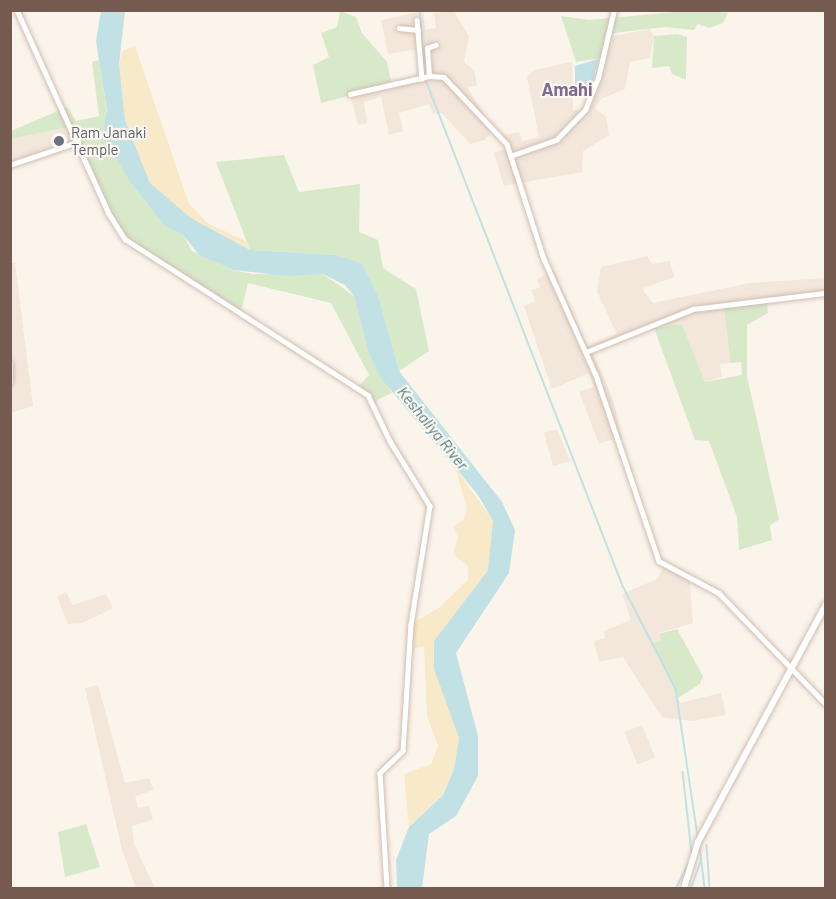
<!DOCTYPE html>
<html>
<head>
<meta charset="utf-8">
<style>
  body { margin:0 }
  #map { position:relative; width:836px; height:899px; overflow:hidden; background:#fbf4eb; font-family:Barlow,sans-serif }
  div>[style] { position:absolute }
  .residential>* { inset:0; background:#f3e6da; transform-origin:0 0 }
  .green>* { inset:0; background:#d8e9ca }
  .sand>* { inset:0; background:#f8eac9 }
  .water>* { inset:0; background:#c1e1e4 }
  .stream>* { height:1.5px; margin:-0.75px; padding:0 0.75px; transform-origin:0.75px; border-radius:0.75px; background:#c1e1e4 }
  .roads { filter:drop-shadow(0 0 2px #cfbeb4) drop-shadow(0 0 2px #cfbeb4) }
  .street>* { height:4.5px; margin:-2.25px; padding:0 2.25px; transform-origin:2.25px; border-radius:2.25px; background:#fff }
  .secondary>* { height:6px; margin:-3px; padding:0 3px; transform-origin:3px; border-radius:3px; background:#fff }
  .dots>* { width:16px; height:16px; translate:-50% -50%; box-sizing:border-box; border:3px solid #fef8f2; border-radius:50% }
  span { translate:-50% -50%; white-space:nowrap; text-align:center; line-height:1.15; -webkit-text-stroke:4.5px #fef8f2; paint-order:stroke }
  .worship-label { font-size:15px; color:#5b616d }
  .left { translate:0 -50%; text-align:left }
  .water-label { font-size:16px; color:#477a7f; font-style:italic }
  .quarter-label { font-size:18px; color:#806890; font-weight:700 }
  .frame { position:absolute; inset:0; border:12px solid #755a50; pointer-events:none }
</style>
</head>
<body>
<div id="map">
  <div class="residential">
    <div style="clip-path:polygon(423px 11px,425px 30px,436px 28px,434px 13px,454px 11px,469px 37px,464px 62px,474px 70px,477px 85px,468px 88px,493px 130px,485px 140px,470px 144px,442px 113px,433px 114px,429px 104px,399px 113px,403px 131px,389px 135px,381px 97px,364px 102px,367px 123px,358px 125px,350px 94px,422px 78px,419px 49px,388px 54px,381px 20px)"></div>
    <div style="clip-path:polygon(650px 29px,654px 36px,650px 58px,630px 62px,625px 89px,601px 99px,595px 108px,606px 117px,609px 135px,583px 151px,582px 172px,504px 186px,494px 153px,508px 148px,504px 135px,519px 132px,522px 141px,539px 137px,527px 77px,534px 70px,572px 62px,573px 110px,581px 110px,589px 100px,604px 38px)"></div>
    <div style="clip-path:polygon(68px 127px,78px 142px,11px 165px,11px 139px)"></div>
    <div style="clip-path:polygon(647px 256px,652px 264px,670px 261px,674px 277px,642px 289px,653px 303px,750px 283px,825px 278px,825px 296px,724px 308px,733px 356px,731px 363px,720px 364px,722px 377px,705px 382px,682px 324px,654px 328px,592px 352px,613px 400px,622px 436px,599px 444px,579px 392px,594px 387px,589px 373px,552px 389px,524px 306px,535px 301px,531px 290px,540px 287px,537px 279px,554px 270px,587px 346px,617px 334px,597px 292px,601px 267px)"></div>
    <div style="clip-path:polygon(10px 263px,15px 263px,33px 406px,11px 413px)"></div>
    <div style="clip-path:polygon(557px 429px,570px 461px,553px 466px,544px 433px)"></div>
    <div style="clip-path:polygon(666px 563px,689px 572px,693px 623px,659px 633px,661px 640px,654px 644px,680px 703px,721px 693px,726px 715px,692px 721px,662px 717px,623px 657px,599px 662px,594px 641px,605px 638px,604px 631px,631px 620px,622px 594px,657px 579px)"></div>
    <div style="clip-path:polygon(66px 592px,73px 605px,106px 594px,113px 608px,82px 623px,68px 624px,57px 597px)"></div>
    <div style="clip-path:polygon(98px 685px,125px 783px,149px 778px,154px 790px,135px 796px,138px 808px,149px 806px,153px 820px,132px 826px,134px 844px,155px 888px,136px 888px,122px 850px,85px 688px)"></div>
    <div style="left:642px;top:725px;width:35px;height:19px;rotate:68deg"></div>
  </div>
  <div class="green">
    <div style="clip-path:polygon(697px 10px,728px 13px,723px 23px,709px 28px,698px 24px,694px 30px,665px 27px,613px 33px,604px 38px,601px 58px,576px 62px,561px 16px,589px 20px)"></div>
    <div style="clip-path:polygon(340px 11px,356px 17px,362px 33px,387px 62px,392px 85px,321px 103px,313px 65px,329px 57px,321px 33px,337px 27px)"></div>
    <div style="clip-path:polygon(677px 34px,687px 37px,686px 80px,672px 74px,669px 66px,652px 68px,654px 36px)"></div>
    <div style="clip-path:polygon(99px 60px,112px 147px,130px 182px,164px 225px,184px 236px,192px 251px,232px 270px,254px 274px,323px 274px,354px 296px,368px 351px,392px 393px,377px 400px,374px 408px,368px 395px,357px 388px,369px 375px,331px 303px,248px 283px,240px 315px,125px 239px,68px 127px,11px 139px,11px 131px,67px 107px,76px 121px,99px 116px,92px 62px)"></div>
    <div style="clip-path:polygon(284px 155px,299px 192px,360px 184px,359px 232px,378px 240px,383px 268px,416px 289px,429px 351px,399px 371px,379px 298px,362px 263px,336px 255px,250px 250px,216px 162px)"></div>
    <div style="clip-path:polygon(767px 302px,768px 313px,747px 325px,747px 376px,779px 519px,770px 526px,772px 540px,739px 550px,737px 517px,709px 441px,695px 440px,654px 328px,682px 324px,705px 382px,742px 375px,741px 362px,731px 363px,724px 308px)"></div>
    <div style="clip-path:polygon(677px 629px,703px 676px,700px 684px,678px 698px,653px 644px,661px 640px,659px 634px)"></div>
    <div style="clip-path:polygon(86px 824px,100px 867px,65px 877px,58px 832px)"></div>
  </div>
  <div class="sand">
    <div style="clip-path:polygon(135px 46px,189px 204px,209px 224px,246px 241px,250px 250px,191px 218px,150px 183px,125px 120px,119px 64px,122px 51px)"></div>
    <div style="clip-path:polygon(455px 467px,493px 521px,494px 545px,488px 570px,434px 641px,459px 738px,454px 769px,443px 794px,409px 827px,404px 774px,431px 764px,438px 746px,427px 716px,424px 647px,409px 649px,411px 624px,440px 607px,468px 580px,468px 566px,453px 554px,458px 537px,453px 527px,464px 519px,467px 508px)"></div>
  </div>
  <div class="water">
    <div style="clip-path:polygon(101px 11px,125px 11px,119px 64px,125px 120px,150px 183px,191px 218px,250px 250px,336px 255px,362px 263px,379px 298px,399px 371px,502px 502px,515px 530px,509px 573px,456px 653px,478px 736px,478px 776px,456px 816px,429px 834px,422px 888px,397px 888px,396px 860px,409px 827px,443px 795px,454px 769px,459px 738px,434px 669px,434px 641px,488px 570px,493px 521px,478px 495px,380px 377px,368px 351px,354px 296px,345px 285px,323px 274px,287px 276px,233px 270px,199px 255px,184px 236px,164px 225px,130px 182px,103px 134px,107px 111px,96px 41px)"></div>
    <div style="clip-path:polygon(598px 59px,592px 87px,575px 86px,575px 66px)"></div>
  </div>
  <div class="stream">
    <div style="left:420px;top:10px;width:65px;rotate:85.6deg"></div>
    <div style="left:426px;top:80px;width:543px;rotate:68.73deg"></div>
    <div style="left:623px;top:586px;width:116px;rotate:62.8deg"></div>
    <div style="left:676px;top:689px;width:149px;rotate:81.5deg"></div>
    <div style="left:683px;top:772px;width:81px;rotate:83.6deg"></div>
    <div style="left:707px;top:845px;width:43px;rotate:86deg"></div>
    <div style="left:700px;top:847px;width:41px;rotate:83deg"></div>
    <div style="left:676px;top:888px;width:29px;rotate:-63deg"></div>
    <div style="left:691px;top:888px;width:30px;rotate:-70deg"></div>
  </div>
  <div class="roads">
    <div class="street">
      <div style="left:17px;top:10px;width:222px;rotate:65.7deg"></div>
      <div style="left:108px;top:212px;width:32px;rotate:58deg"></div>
      <div style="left:125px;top:239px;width:289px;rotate:32.7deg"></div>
      <div style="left:368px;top:395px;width:51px;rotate:64.4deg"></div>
      <div style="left:390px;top:441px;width:76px;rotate:58.4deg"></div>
      <div style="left:430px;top:506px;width:120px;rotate:99.1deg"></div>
      <div style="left:411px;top:624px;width:127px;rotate:93.6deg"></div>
      <div style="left:403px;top:751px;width:32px;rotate:136deg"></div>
      <div style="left:380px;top:773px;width:115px;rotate:86.5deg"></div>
      <div style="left:417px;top:20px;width:59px;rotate:85.2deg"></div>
      <div style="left:399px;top:28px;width:19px;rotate:6deg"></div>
      <div style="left:429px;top:76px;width:28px;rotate:-94deg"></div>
      <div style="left:427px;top:48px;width:9px;rotate:-21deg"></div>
      <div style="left:350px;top:94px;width:81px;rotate:-12.8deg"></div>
      <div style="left:429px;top:76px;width:15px;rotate:4deg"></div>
      <div style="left:444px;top:77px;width:92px;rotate:46.8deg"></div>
      <div style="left:507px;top:144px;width:121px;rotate:72.2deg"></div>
      <div style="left:544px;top:259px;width:127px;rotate:65.9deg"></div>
      <div style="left:596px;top:375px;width:196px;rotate:71.3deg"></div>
      <div style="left:659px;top:561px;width:68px;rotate:28.1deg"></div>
      <div style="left:719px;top:593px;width:154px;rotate:46.1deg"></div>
      <div style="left:513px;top:155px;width:46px;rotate:-19.2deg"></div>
      <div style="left:556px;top:140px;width:42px;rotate:-46deg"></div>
      <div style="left:585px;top:110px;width:35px;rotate:-68deg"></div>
      <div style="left:598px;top:78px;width:70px;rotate:-76.8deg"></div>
      <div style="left:10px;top:165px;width:72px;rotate:-18.7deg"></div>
      <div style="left:586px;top:352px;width:115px;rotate:-21.9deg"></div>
      <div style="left:693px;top:309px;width:134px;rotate:-6.9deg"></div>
      <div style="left:10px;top:363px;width:19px;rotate:90deg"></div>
    </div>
    <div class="secondary">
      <div style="left:684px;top:888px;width:48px;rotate:-73.1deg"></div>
      <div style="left:698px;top:842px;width:270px;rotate:-61.7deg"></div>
    </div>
  </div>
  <div class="dots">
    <div style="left:59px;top:141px;background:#6b7280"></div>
  </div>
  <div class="worship-label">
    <span class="left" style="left:71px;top:141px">Ram Janaki<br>Temple</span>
  </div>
  <div class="water-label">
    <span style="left:433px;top:428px;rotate:51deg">Keshaliya River</span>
  </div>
  <div class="quarter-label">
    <span style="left:567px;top:89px">Amahi</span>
  </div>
  <div class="frame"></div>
</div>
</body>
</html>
